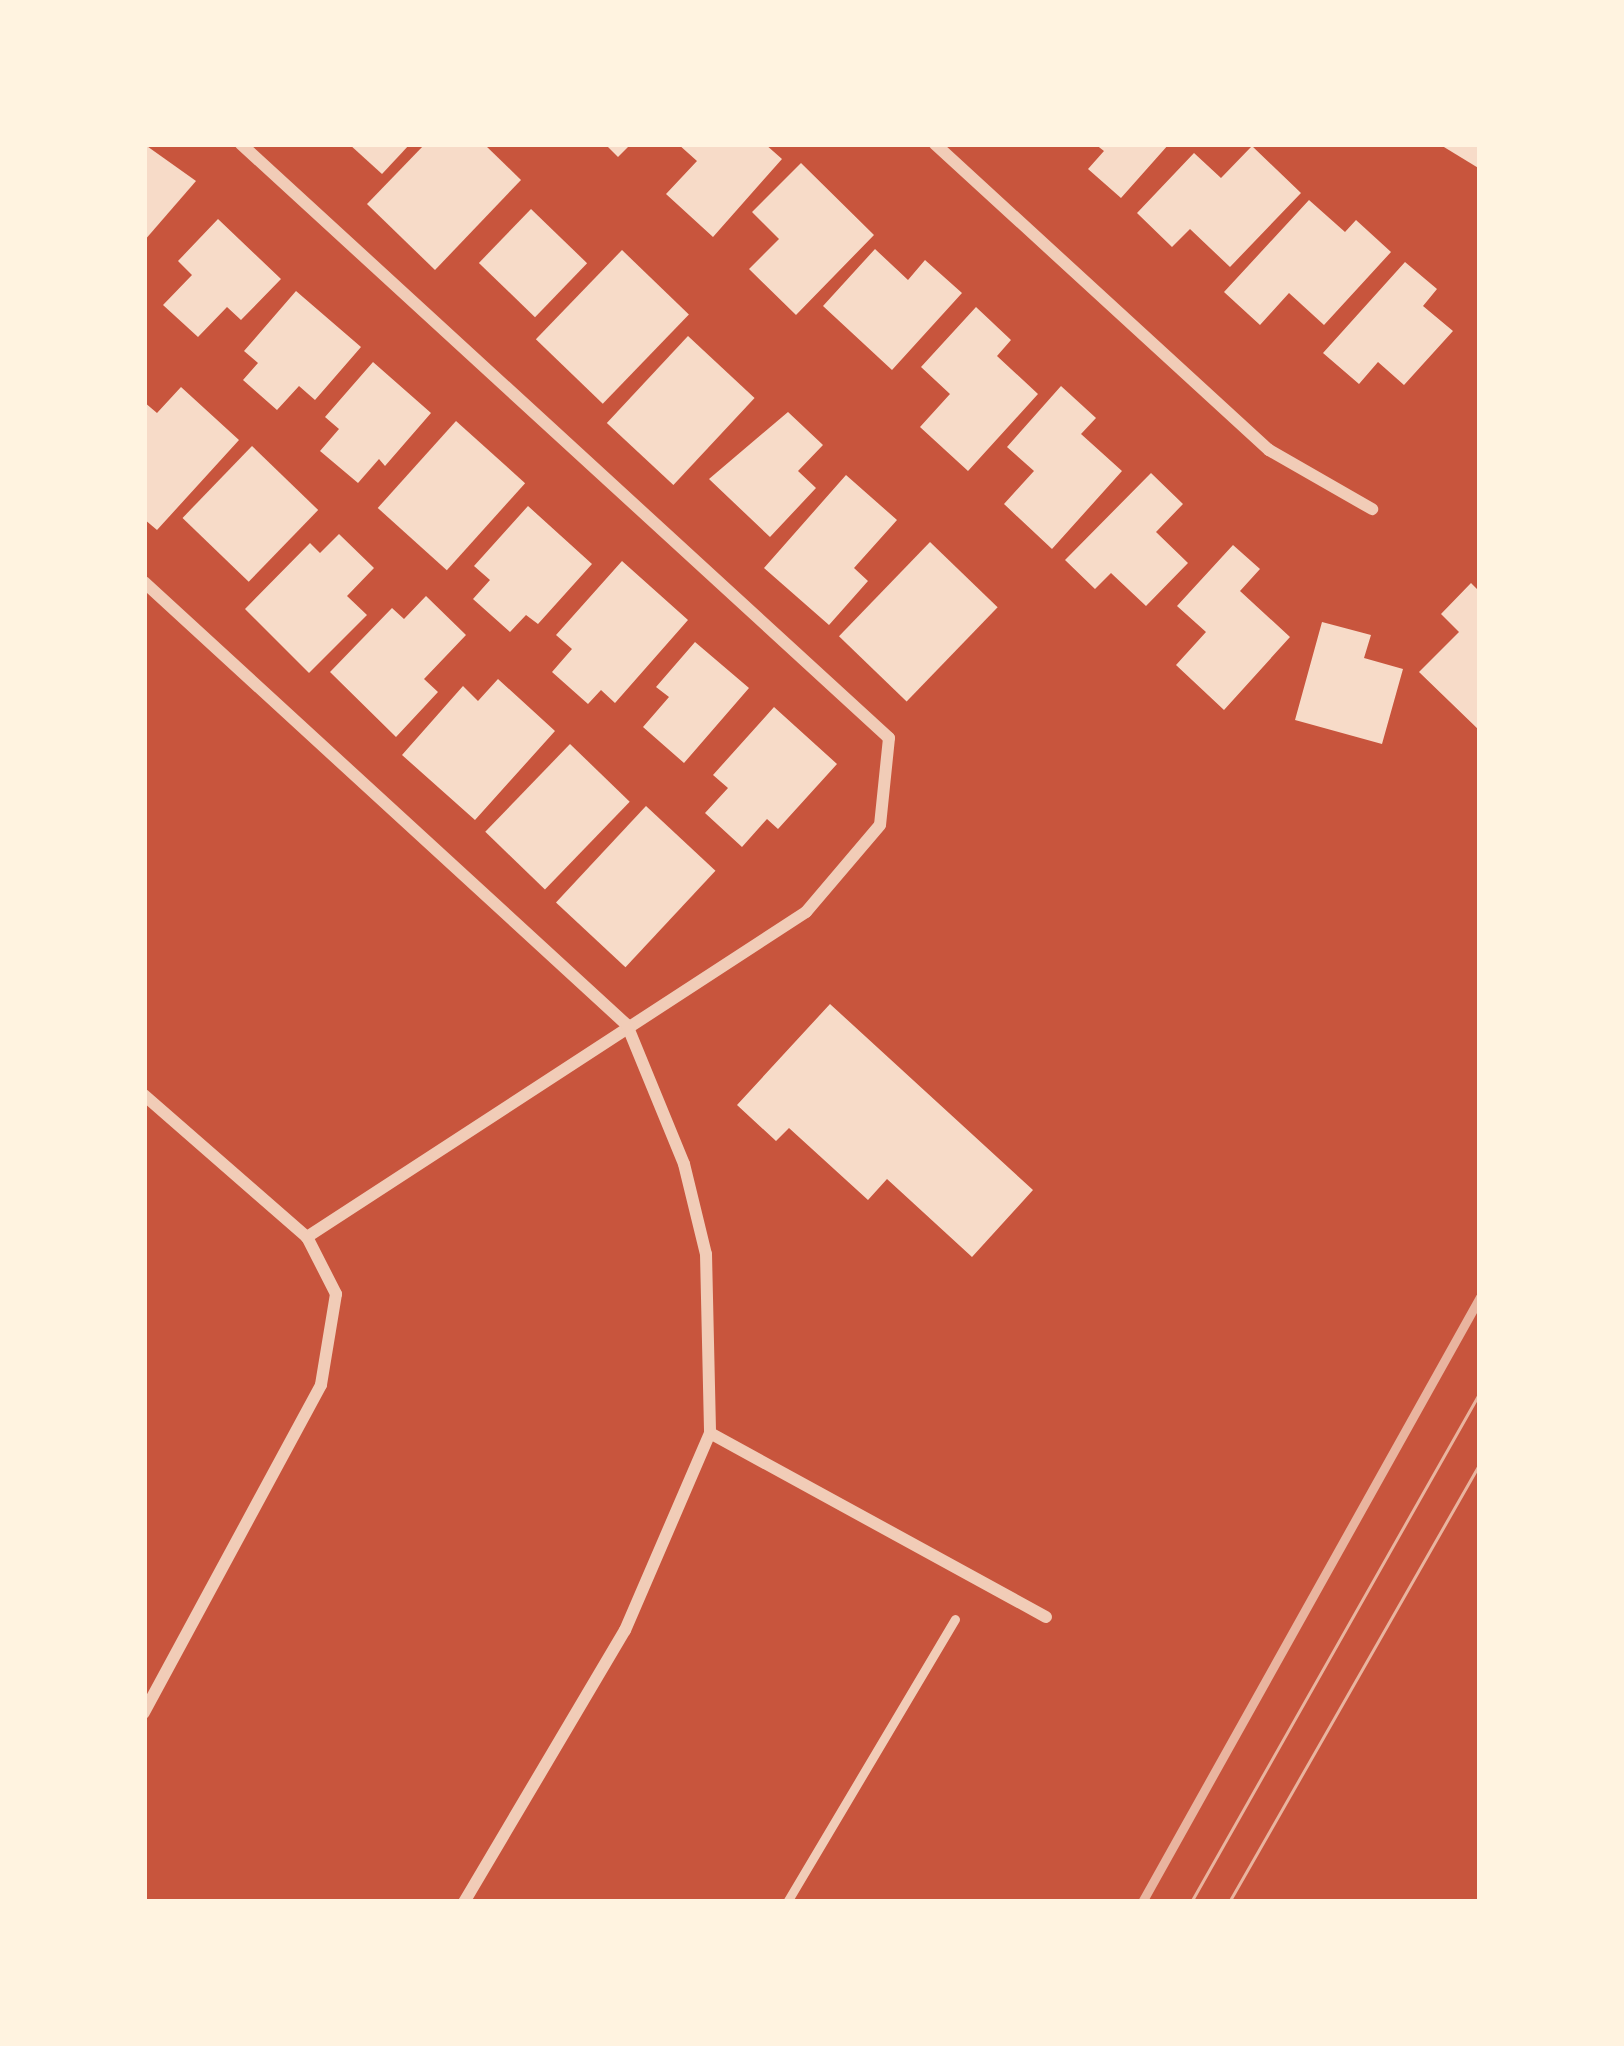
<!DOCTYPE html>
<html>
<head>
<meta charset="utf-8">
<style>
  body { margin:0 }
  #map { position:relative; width:1624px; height:2046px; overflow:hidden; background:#c8553d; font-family:"Playfair Display",serif }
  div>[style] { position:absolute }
  .building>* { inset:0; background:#f7dbc8; transform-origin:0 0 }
  .service>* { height:9px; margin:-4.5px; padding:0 4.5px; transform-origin:4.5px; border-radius:4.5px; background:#f1ccb7 }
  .minor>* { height:12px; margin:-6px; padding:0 6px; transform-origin:6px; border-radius:6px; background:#f1ccb7 }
  .tram>* { height:3px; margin:-1.5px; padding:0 1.5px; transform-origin:1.5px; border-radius:1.5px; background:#e9b49f }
  .rail>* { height:9px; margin:-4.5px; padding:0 4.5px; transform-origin:4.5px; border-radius:4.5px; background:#e9b49f }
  span { translate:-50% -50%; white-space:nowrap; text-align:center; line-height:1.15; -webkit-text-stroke:9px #fff3e0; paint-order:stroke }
  .frame { position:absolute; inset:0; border:147px solid #fff3e0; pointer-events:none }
</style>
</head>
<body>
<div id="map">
  <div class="building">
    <div style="clip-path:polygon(144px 144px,196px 181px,144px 241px)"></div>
    <div style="clip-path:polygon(349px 144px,410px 144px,382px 174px)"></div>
    <div style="clip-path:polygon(425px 144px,484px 144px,521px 180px,435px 270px,367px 204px)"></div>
    <div style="clip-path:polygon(605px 144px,631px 144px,618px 157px)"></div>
    <div style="clip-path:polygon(678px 144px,765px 144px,782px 159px,713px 237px,666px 194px,697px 161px)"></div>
    <div style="clip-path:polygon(1095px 144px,1169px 144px,1121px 198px,1088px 169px,1104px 151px)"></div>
    <div style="clip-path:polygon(1439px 144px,1480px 144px,1480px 169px)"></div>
    <div style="clip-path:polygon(1252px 146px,1301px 193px,1230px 267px,1190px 229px,1172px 247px,1137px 213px,1194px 153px,1221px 178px)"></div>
    <div style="clip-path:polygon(801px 163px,874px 235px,796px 315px,749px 269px,779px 239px,752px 212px)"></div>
    <div style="clip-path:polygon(1309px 200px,1345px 232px,1356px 220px,1391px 252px,1324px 325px,1289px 293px,1260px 325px,1224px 292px)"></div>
    <div style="left:531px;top:209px;width:78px;height:75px;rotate:44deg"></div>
    <div style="clip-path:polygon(218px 219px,281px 279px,241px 320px,227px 307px,198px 337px,163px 305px,192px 275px,178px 261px)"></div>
    <div style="clip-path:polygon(875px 249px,908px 280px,925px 260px,962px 293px,892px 370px,823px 306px)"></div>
    <div style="left:622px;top:250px;width:93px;height:124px;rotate:44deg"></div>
    <div style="clip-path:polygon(1405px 262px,1437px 289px,1423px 306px,1453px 331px,1404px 385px,1378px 362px,1359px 384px,1323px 353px)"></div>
    <div style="clip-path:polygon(296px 291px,361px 347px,315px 400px,299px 386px,277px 410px,243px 380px,258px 363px,244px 351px)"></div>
    <div style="clip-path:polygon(976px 307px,1011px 340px,997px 356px,1038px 394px,968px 471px,920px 427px,950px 394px,921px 367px)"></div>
    <div style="left:688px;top:336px;width:91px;height:119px;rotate:43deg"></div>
    <div style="clip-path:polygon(373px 362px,431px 413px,385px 466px,379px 459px,358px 483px,320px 451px,339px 429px,325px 417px)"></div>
    <div style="clip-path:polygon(1061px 386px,1096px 418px,1081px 434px,1122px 471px,1052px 549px,1004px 504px,1034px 471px,1007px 447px)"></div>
    <div style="clip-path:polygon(181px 387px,239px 440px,157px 530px,144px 519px,144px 402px,157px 413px)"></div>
    <div style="clip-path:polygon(788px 412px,823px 445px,798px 471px,816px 488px,770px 537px,709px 479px)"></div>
    <div style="left:456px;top:421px;width:93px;height:117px;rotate:42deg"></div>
    <div style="left:252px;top:446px;width:92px;height:100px;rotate:44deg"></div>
    <div style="clip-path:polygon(1151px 473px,1183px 504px,1156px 532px,1188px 563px,1146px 606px,1111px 573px,1095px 589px,1065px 560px)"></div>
    <div style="clip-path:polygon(846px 475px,897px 520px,854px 568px,868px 581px,829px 625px,764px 568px)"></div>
    <div style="clip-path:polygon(528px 506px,592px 564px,538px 624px,526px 615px,510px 632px,473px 599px,490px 580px,474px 566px)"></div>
    <div style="clip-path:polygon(339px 534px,374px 568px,347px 596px,367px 615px,309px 673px,245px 609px,310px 543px,320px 553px)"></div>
    <div style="left:930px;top:542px;width:94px;height:131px;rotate:44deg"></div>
    <div style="clip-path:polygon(1233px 545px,1260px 569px,1240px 591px,1290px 637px,1224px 710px,1176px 665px,1206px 632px,1177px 606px)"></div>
    <div style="clip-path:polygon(622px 561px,688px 620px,615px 703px,601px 690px,588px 704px,552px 672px,572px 649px,556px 635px)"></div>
    <div style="clip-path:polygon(1471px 583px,1480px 592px,1480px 731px,1419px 672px,1459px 632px,1441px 614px)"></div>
    <div style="clip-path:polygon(426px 596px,466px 635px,424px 679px,438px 692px,396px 737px,330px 672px,392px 608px,404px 619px)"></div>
    <div style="clip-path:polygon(1322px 622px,1371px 635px,1364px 658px,1403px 669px,1382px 744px,1295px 720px)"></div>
    <div style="clip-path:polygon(695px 642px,749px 688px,684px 763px,643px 727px,669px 697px,656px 687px)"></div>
    <div style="clip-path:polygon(498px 679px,555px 731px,475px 820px,402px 755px,463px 686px,478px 701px)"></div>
    <div style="clip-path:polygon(774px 707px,837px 764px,778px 829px,767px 819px,742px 847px,705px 813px,728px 788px,713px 775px)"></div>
    <div style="left:570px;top:744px;width:83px;height:122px;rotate:44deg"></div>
    <div style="left:646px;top:806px;width:95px;height:132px;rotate:43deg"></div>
    <div style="clip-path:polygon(830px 1004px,1033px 1190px,972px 1257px,887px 1179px,868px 1200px,789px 1128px,776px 1141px,737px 1105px)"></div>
  </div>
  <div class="service">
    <div style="left:787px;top:1902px;width:329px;rotate:-59.3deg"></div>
  </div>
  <div class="minor">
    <div style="left:241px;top:144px;width:879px;rotate:42.51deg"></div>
    <div style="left:889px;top:738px;width:87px;rotate:95.9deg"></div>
    <div style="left:880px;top:825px;width:114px;rotate:130.4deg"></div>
    <div style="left:806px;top:912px;width:596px;rotate:146.92deg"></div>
    <div style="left:935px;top:144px;width:453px;rotate:42.5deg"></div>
    <div style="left:1269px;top:450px;width:119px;rotate:29.8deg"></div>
    <div style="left:144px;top:582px;width:655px;rotate:42.53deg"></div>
    <div style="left:627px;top:1025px;width:150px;rotate:67.7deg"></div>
    <div style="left:684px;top:1164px;width:93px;rotate:76.3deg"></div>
    <div style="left:706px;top:1254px;width:179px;rotate:88.7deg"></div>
    <div style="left:710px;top:1433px;width:215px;rotate:113.3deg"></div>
    <div style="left:625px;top:1630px;width:316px;rotate:120.6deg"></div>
    <div style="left:144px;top:1095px;width:216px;rotate:41.1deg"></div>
    <div style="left:307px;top:1237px;width:64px;rotate:63deg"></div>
    <div style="left:336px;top:1294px;width:92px;rotate:99.4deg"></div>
    <div style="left:321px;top:1385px;width:373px;rotate:118.4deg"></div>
    <div style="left:710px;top:1433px;width:383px;rotate:28.7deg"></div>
  </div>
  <div class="tram">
    <div style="left:1191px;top:1902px;width:586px;rotate:-60.46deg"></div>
    <div style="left:1229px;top:1902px;width:506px;rotate:-60.24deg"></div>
  </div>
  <div class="rail">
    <div style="left:1142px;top:1902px;width:693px;rotate:-60.81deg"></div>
  </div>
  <div class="frame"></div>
</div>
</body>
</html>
